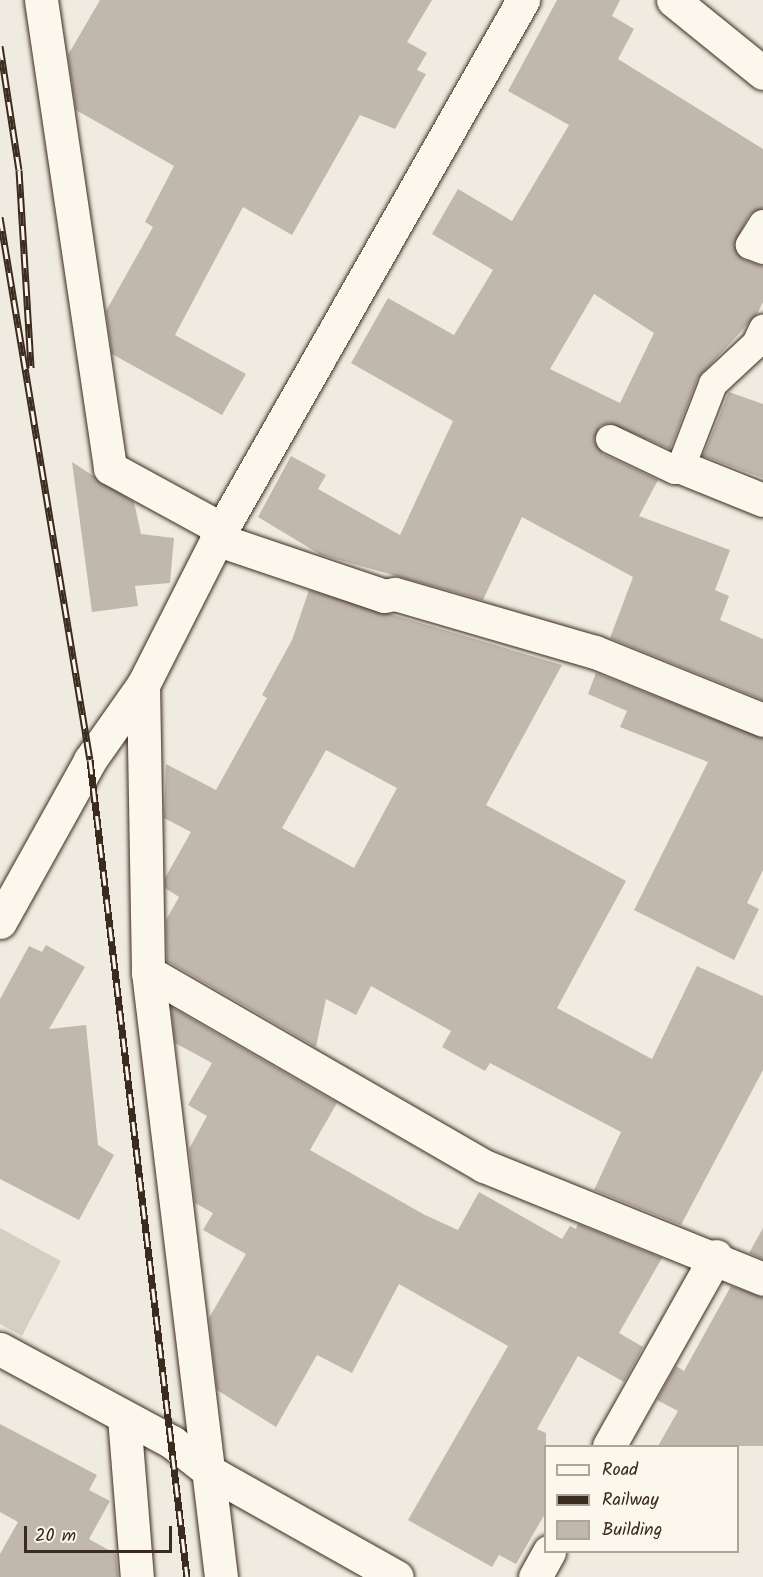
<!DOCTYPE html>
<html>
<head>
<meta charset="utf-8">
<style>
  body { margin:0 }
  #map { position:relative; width:763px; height:1577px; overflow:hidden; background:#f0ebe0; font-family:Kalam,sans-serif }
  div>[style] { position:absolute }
  .green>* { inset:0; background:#d5cec3 }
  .building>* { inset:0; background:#c0b8ad }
  .roads { filter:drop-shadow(0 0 2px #3b2a1e) drop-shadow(0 0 2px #3b2a1e) }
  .lane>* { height:28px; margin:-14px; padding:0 14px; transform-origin:14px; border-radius:14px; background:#fbf7ec }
  .street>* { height:33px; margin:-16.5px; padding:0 16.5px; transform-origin:16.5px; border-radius:16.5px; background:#fbf7ec }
  .secondary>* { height:33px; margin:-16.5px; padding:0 16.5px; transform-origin:16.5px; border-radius:16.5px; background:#fbf7ec }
  .rail>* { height:7px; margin-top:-3.5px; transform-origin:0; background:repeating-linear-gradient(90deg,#fbf7ec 0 14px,#3b2a1e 0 28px); box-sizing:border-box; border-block:2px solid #3b2a1e }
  span { translate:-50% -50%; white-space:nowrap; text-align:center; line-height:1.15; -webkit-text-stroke:5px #fbf7ec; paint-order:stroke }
  .legend { position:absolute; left:544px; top:1445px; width:195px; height:108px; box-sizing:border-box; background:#fbf7ec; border:2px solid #aea59a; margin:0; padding:8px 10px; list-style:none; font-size:18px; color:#3b2a1e }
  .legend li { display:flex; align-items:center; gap:12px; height:30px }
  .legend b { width:30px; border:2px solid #aea59a }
  .scale { position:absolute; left:24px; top:1526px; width:148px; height:27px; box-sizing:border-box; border:3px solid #3b2a1e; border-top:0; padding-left:8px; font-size:18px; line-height:21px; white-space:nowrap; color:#3b2a1e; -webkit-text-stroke:4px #fbf7ec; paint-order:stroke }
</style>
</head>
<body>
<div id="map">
  <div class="green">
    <div style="clip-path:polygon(0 1228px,61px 1261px,22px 1336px,0 1324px)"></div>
  </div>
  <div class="building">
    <div style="clip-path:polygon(100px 0,432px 0,407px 42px,427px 53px,417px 70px,426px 74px,395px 129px,360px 115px,292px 235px,243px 207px,175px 335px,246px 374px,222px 415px,112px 354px,106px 311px,153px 227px,145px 222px,174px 166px,76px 110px,68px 55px)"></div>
    <div style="clip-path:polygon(evenodd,557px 0,620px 0,612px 16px,634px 29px,618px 59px,763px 149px,763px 208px,749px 215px,734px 245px,744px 260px,763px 266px,763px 302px,757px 314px,698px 378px,670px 449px,609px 423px,600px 426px,594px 440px,603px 454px,658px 480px,639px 516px,730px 550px,715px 590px,729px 596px,720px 620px,763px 639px,763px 700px,610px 638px,633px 577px,522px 517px,483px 600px,321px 555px,258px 517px,291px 456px,326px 475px,318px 489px,400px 535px,453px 421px,351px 363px,388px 298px,454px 335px,493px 270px,432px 234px,458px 189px,512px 221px,569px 125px,508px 91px,557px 0,594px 294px,654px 333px,620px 403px,550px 369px,594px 294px)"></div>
    <div style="clip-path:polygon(729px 392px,763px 404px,763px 478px,703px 456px)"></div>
    <div style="clip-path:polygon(72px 462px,134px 502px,141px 534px,174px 538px,170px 583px,135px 586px,138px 606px,92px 612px)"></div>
    <div style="clip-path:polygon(evenodd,309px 590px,562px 665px,486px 805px,626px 881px,557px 1008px,652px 1059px,697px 966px,763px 996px,763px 1070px,681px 1225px,594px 1190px,621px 1132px,490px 1063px,485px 1071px,442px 1047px,451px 1031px,371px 986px,356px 1015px,326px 999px,316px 1047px,167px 961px,166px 920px,179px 897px,165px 888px,165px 878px,191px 832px,164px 818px,166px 764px,216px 790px,267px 698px,262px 695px,292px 640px,309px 590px,326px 750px,397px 788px,354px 868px,282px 828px,326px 750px)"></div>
    <div style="clip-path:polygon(596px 673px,763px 738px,763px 870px,747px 903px,759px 909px,734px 960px,634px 910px,708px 762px,620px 727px,627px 711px,588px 694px)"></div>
    <div style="clip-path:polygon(46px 945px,85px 967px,49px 1029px,86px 1025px,98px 1145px,114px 1155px,79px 1220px,0 1179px,0 999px,29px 946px,42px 952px)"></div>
    <div style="clip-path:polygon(171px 1007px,337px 1103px,310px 1150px,425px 1215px,458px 1230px,479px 1192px,562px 1239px,570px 1226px,576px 1229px,578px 1224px,662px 1258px,619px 1333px,643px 1347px,624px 1382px,578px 1356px,537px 1429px,546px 1433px,546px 1512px,516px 1564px,499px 1555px,492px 1567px,408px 1520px,508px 1346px,399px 1284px,352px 1373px,317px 1355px,276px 1427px,217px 1390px,209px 1318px,246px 1254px,203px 1230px,213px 1213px,195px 1203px,189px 1149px,207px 1116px,188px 1105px,212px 1063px,175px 1043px)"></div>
    <div style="clip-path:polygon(763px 1228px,763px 1259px,749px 1253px)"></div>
    <div style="clip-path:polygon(731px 1286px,763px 1297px,763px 1446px,658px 1446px,678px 1411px,657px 1400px,676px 1366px,684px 1371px)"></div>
    <div style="clip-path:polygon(0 1424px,97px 1475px,89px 1490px,110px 1501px,89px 1539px,116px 1554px,118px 1577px,0 1577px,0 1554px,18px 1522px,0 1512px)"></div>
  </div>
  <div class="roads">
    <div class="lane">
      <div style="left:763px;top:224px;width:25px;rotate:122deg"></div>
      <div style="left:750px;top:245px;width:14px;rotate:21deg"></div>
      <div style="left:610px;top:439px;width:72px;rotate:25.5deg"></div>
      <div style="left:675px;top:470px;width:7px;rotate:-27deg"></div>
      <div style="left:681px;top:467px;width:89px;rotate:-68.9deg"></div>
      <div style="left:713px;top:384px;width:59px;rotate:-42.9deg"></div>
      <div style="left:756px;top:344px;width:17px;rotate:-65deg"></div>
    </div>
    <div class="street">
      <div style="left:41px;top:0;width:473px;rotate:81.6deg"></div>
      <div style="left:110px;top:468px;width:128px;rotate:28.6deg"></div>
      <div style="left:673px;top:0;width:116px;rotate:39deg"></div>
      <div style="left:681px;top:467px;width:88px;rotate:21.9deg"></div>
      <div style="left:216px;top:539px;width:177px;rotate:18.7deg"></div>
      <div style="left:384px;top:596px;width:11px;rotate:-10deg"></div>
      <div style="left:395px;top:594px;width:208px;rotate:16.2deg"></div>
      <div style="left:595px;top:652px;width:181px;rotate:22deg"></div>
      <div style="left:143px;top:685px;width:287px;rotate:89deg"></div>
      <div style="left:148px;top:972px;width:609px;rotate:83.12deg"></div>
      <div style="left:0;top:922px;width:185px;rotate:-60.9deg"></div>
      <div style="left:90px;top:760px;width:92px;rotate:-54.8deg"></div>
      <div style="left:143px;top:685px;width:175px;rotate:-63.1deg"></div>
      <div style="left:222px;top:529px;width:609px;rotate:-60.36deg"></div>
      <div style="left:148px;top:972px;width:388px;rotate:30deg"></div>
      <div style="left:484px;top:1166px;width:301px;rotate:22deg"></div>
      <div style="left:124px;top:1417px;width:161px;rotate:85.4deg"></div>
      <div style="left:609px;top:1446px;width:218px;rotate:-60.6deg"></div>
      <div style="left:535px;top:1577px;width:29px;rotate:-61deg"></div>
    </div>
    <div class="secondary">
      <div style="left:0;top:1349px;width:196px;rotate:28.4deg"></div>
      <div style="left:172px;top:1442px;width:48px;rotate:38.3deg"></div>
      <div style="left:210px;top:1472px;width:214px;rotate:29.3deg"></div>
    </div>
  </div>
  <div class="rail">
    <div style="left:0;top:46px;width:125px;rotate:81.3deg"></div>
    <div style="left:19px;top:170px;width:198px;rotate:86.5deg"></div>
    <div style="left:0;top:217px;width:550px;rotate:80.59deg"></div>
    <div style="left:90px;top:760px;width:823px;rotate:83.23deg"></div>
  </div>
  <ul class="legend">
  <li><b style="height:8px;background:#fbf7ec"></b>Road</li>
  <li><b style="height:8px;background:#3b2a1e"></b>Railway</li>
  <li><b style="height:16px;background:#c0b8ad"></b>Building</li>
  </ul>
  <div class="scale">20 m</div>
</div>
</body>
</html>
